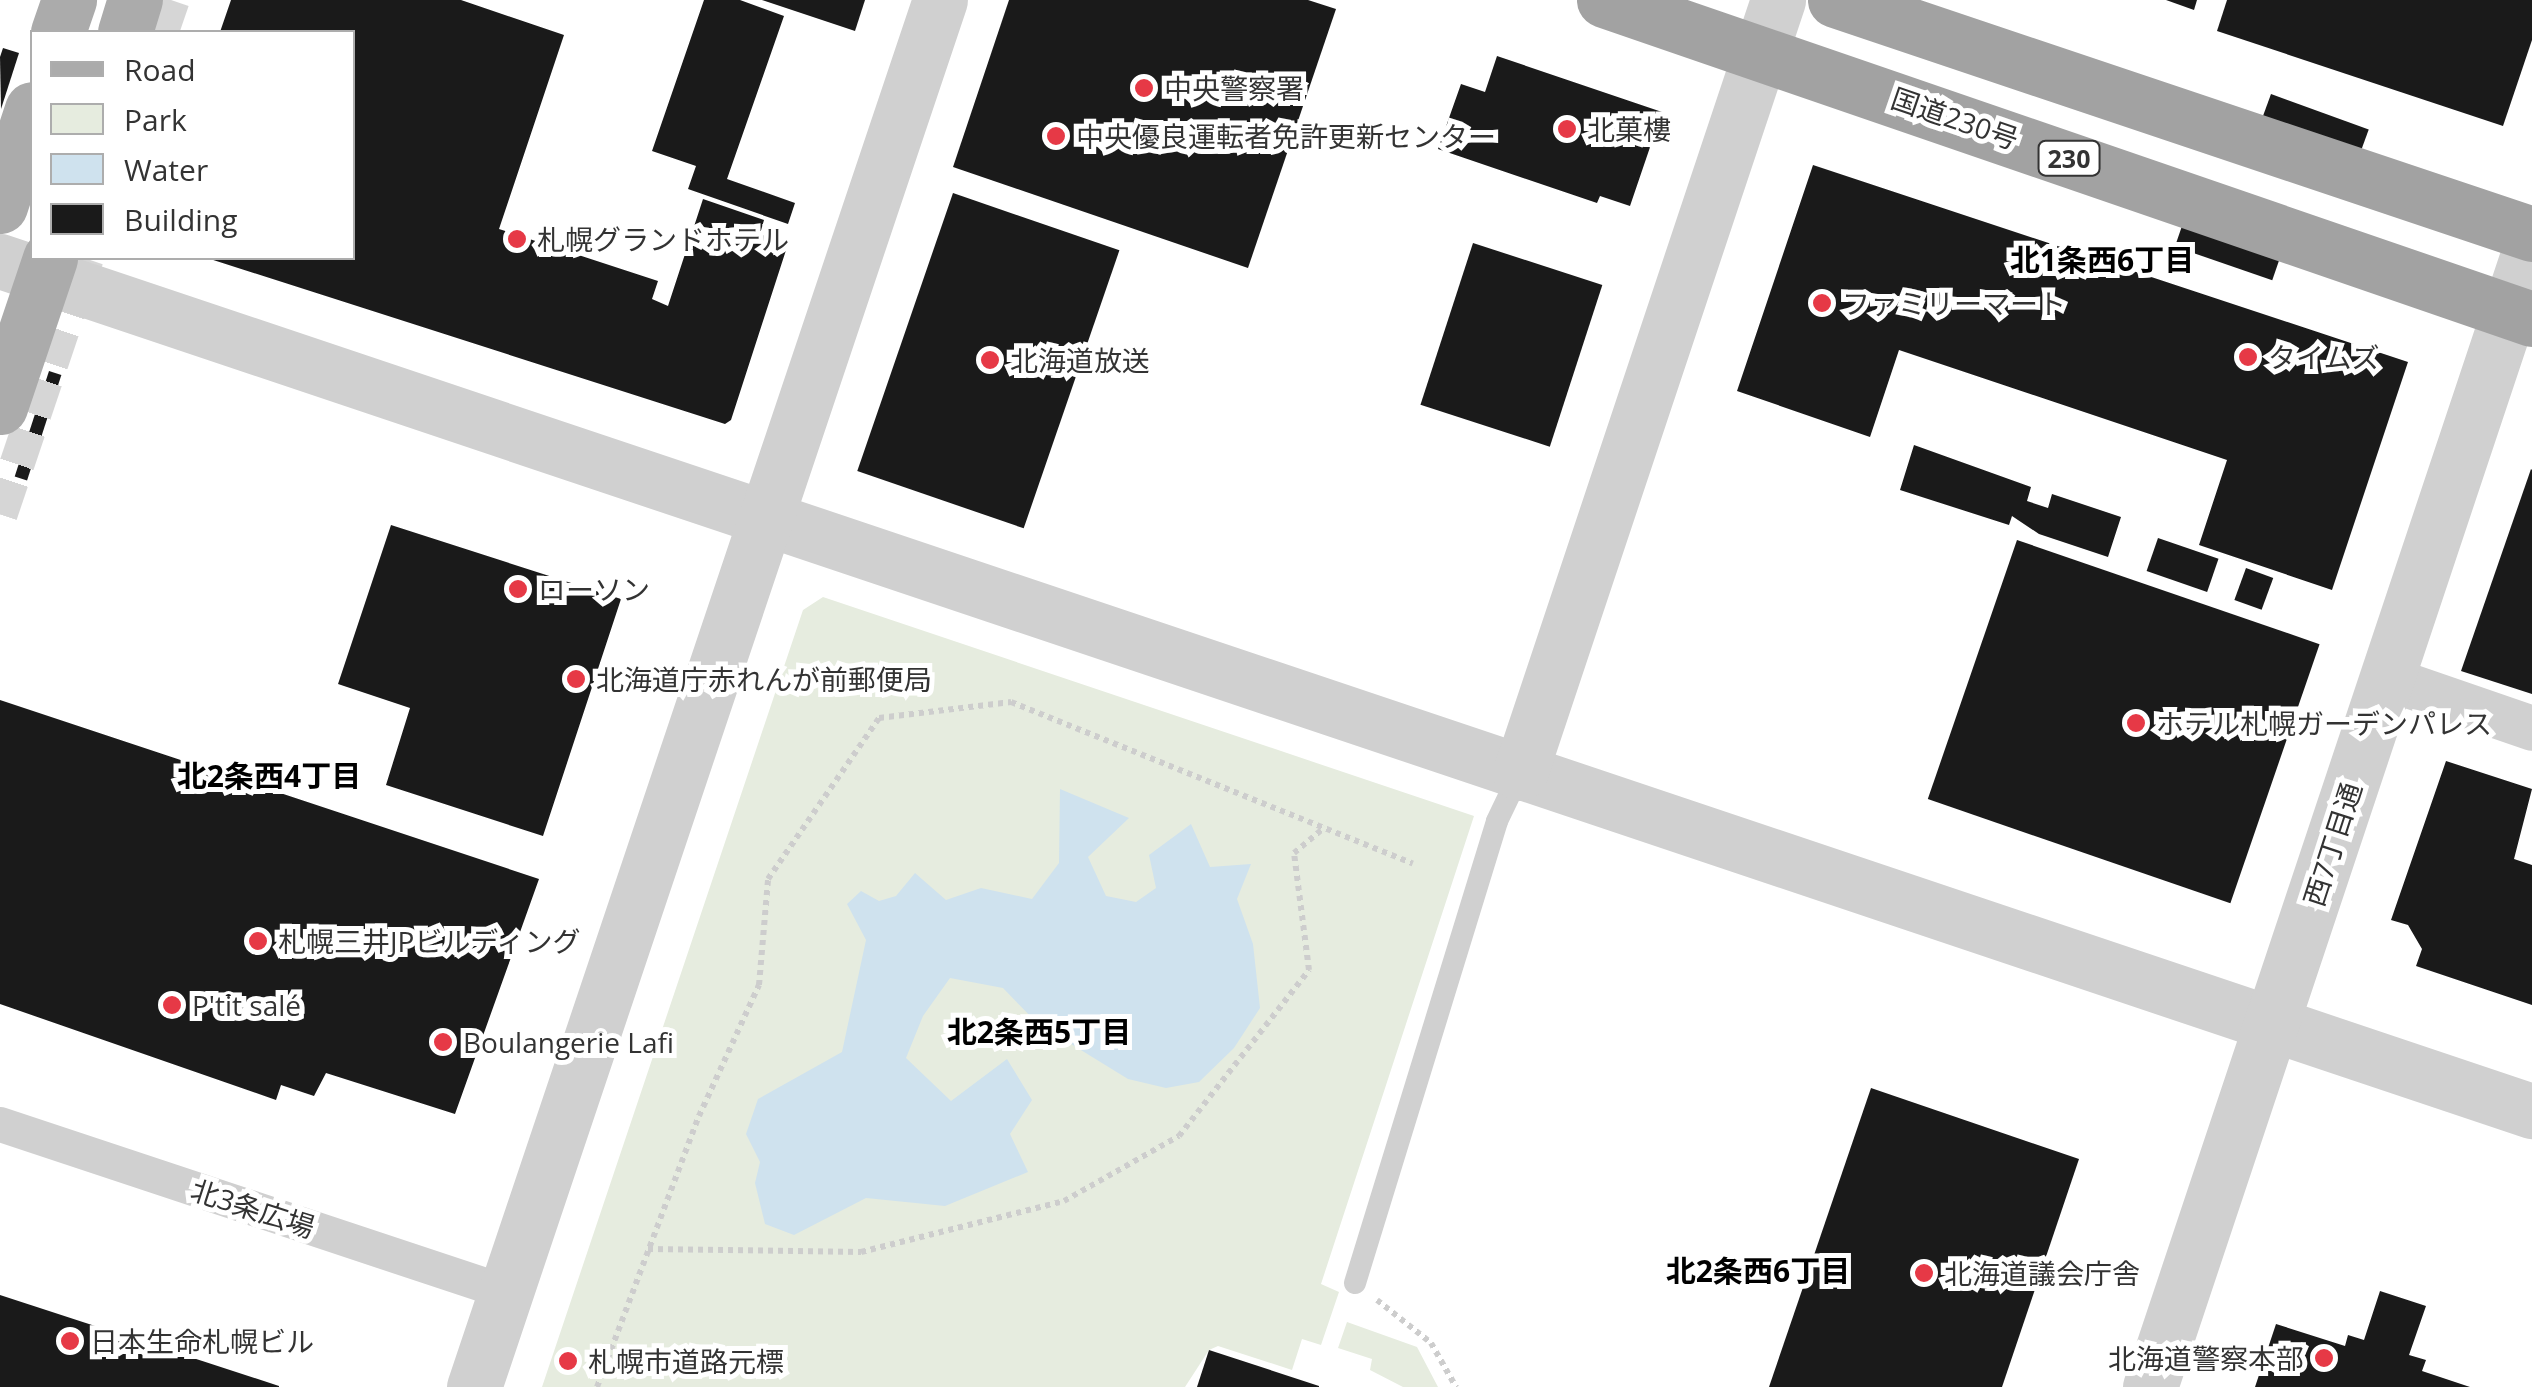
<!DOCTYPE html>
<html>
<head>
<meta charset="utf-8">
<style>
  body { margin:0 }
  #map { position:relative; width:2532px; height:1387px; overflow:hidden; background:#fff; font-family:"Open Sans","Noto Sans JP",sans-serif }
  div>[style] { position:absolute }
  .green>* { inset:0; background:#e6ecdf }
  .water>* { inset:0; background:#cfe2ee }
  .building>* { inset:0; background:#1a1a1a; transform-origin:0 0 }
  .pedestrian-tunnel>* { height:35px; margin-top:-17.5px; transform-origin:0; background:repeating-linear-gradient(90deg,#d6d6d6 0 35px,transparent 0 53px) }
  .path>* { height:6px; margin-top:-3px; transform-origin:0; background:repeating-linear-gradient(90deg,#cdcdcd 0 5px,transparent 0 10px) }
  .service>* { height:22px; margin:-11px; padding:0 11px; transform-origin:11px; border-radius:11px; background:#d0d0d0 }
  .pedestrian>* { height:35px; margin:-17.5px; padding:0 17.5px; transform-origin:17.5px; border-radius:17.5px; background:#d0d0d0 }
  .minor>* { height:45px; margin:-22.5px; padding:0 22.5px; transform-origin:22.5px; border-radius:22.5px; background:#d0d0d0 }
  .tertiary>* { height:55px; margin:-27.5px; padding:0 27.5px; transform-origin:27.5px; border-radius:27.5px; background:#d0d0d0 }
  .primary>* { height:55px; margin:-27.5px; padding:0 27.5px; transform-origin:27.5px; border-radius:27.5px; background:#ababab }
  .trunk>* { height:55px; margin:-27.5px; padding:0 27.5px; transform-origin:27.5px; border-radius:27.5px; background:#a2a2a2 }
  .dots>* { width:28px; height:28px; translate:-50% -50%; box-sizing:border-box; border:5px solid #fff; border-radius:50% }
  span { translate:-50% -50%; white-space:nowrap; text-align:center; line-height:1.15; -webkit-text-stroke:10px #fff; paint-order:stroke }
  .shield-label span { padding:2px 8px; background:#fff; border:2px solid; border-radius:8px; -webkit-text-stroke-width:0 }
  .shield-label { font-size:25px; color:#333; font-weight:700 }
  .poi-label { font-size:28px; color:#333 }
  .left { translate:0 -50%; text-align:left }
  .right { translate:-100% -50%; text-align:right }
  .street-label { font-size:28px; color:#333 }
  .neighbourhood-label { font-size:30px; color:#000; font-weight:700 }
  .legend { position:absolute; left:30px; top:30px; width:325px; height:230px; box-sizing:border-box; background:#fff; border:2px solid #adadad; margin:0; padding:12px 18px; list-style:none; font-size:30px; color:#333 }
  .legend li { display:flex; align-items:center; gap:20px; height:50px }
  .legend b { width:50px; border:2px solid #adadad }
</style>
</head>
<body>
<div id="map">
  <div class="green">
    <div style="clip-path:polygon(823px 597px,1474px 816px,1321px 1284px,1339px 1292px,1321px 1345px,1302px 1339px,1292px 1370px,1218px 1346px,1209px 1350px,1185px 1387px,542px 1387px,803px 610px)"></div>
    <div style="clip-path:polygon(1347px 1322px,1417px 1347px,1438px 1387px,1403px 1387px,1370px 1370px,1372px 1359px,1338px 1348px)"></div>
  </div>
  <div class="water">
    <div style="clip-path:polygon(1060px 789px,1129px 818px,1088px 857px,1106px 896px,1136px 902px,1156px 888px,1149px 855px,1191px 824px,1210px 867px,1251px 864px,1237px 899px,1253px 944px,1260px 1008px,1234px 1048px,1199px 1082px,1166px 1088px,1128px 1079px,1037px 1023px,1003px 988px,950px 978px,923px 1016px,906px 1058px,951px 1101px,1007px 1059px,1032px 1100px,1010px 1134px,1028px 1172px,945px 1206px,866px 1198px,794px 1235px,765px 1224px,755px 1183px,760px 1162px,746px 1134px,758px 1099px,842px 1052px,866px 940px,847px 904px,861px 891px,879px 901px,896px 896px,915px 873px,946px 900px,981px 888px,1032px 899px,1059px 863px)"></div>
  </div>
  <div class="building">
    <div style="clip-path:polygon(231px 0,461px 0,564px 35px,499px 229px,658px 281px,652px 299px,668px 306px,703px 199px,764px 220px,760px 234px,788px 244px,731px 420px,725px 424px,207px 258px,352px 258px,352px 32px,220px 32px)"></div>
    <div style="clip-path:polygon(704px 0,740px 0,784px 16px,727px 179px,795px 203px,788px 224px,688px 189px,696px 166px,652px 151px)"></div>
    <div style="clip-path:polygon(762px 0,865px 0,855px 31px)"></div>
    <div style="clip-path:polygon(1009px 0,1308px 0,1336px 9px,1248px 268px,953px 167px)"></div>
    <div style="clip-path:polygon(2166px 0,2197px 0,2194px 10px)"></div>
    <div style="clip-path:polygon(2227px 0,2532px 0,2532px 40px,2503px 126px,2217px 31px)"></div>
    <div style="clip-path:polygon(3px 48px,19px 53px,1px 109px,0 57px)"></div>
    <div style="clip-path:polygon(1497px 56px,1662px 112px,1630px 206px,1600px 196px,1597px 203px,1438px 149px,1461px 84px,1485px 92px)"></div>
    <div style="left:2271px;top:94px;width:104px;height:25px;rotate:20deg"></div>
    <div style="clip-path:polygon(1813px 165px,2408px 362px,2332px 590px,2199px 545px,2227px 460px,1899px 350px,1870px 437px,1737px 391px)"></div>
    <div style="left:953px;top:193px;width:176px;height:294px;rotate:19deg"></div>
    <div style="left:2183px;top:223px;width:103px;height:25px;rotate:19deg"></div>
    <div style="left:1473px;top:243px;width:136px;height:170px;rotate:18deg"></div>
    <div style="left:49px;top:371px;width:13px;height:111px;rotate:18deg"></div>
    <div style="clip-path:polygon(1914px 445px,2031px 487px,2027px 501px,2048px 508px,2052px 494px,2121px 517px,2108px 557px,2039px 534px,2012px 516px,2009px 525px,1900px 490px)"></div>
    <div style="clip-path:polygon(2531px 469px,2532px 470px,2532px 694px,2461px 671px)"></div>
    <div style="clip-path:polygon(391px 525px,621px 599px,543px 836px,386px 785px,410px 708px,338px 684px)"></div>
    <div style="left:2158px;top:538px;width:64px;height:35px;rotate:19deg"></div>
    <div style="left:2017px;top:540px;width:320px;height:274px;rotate:19deg"></div>
    <div style="left:2246px;top:568px;width:29px;height:34px;rotate:20deg"></div>
    <div style="clip-path:polygon(0 700px,539px 879px,455px 1114px,326px 1073px,314px 1096px,281px 1085px,276px 1100px,0 1004px)"></div>
    <div style="clip-path:polygon(2446px 761px,2532px 789px,2514px 859px,2532px 865px,2532px 1005px,2416px 966px,2422px 949px,2408px 925px,2391px 920px)"></div>
    <div style="clip-path:polygon(1871px 1088px,2079px 1159px,2002px 1387px,1769px 1387px)"></div>
    <div style="clip-path:polygon(2380px 1291px,2426px 1306px,2409px 1355px,2426px 1360px,2422px 1371px,2470px 1387px,2255px 1387px,2276px 1324px,2345px 1346px,2348px 1335px,2364px 1340px)"></div>
    <div style="clip-path:polygon(0 1295px,279px 1386px,279px 1387px,0 1387px)"></div>
    <div style="clip-path:polygon(1209px 1350px,1319px 1386px,1319px 1387px,1197px 1387px)"></div>
  </div>
  <div class="pedestrian-tunnel">
    <div style="left:161px;top:32px;width:34px;rotate:-71deg"></div>
    <div style="left:0;top:514px;width:270px;rotate:-71.4deg"></div>
  </div>
  <div class="path">
    <div style="left:648px;top:1249px;width:213px;rotate:0.8deg"></div>
    <div style="left:861px;top:1252px;width:209px;rotate:-14.1deg"></div>
    <div style="left:1064px;top:1201px;width:132px;rotate:-29.5deg"></div>
    <div style="left:1179px;top:1136px;width:211px;rotate:-51.9deg"></div>
    <div style="left:1309px;top:970px;width:118px;rotate:-97.3deg"></div>
    <div style="left:1294px;top:853px;width:40px;rotate:-40deg"></div>
    <div style="left:1377px;top:1300px;width:69px;rotate:38.5deg"></div>
    <div style="left:1431px;top:1343px;width:51px;rotate:60.4deg"></div>
    <div style="left:597px;top:1387px;width:290px;rotate:-69.4deg"></div>
    <div style="left:699px;top:1116px;width:144px;rotate:-65.4deg"></div>
    <div style="left:759px;top:985px;width:106px;rotate:-85.1deg"></div>
    <div style="left:768px;top:879px;width:196px;rotate:-55.4deg"></div>
    <div style="left:879px;top:718px;width:133px;rotate:-6.9deg"></div>
    <div style="left:1011px;top:702px;width:433px;rotate:21.9deg"></div>
  </div>
  <div class="service">
    <div style="left:1355px;top:1283px;width:483px;rotate:-72.9deg"></div>
    <div style="left:1497px;top:821px;width:53px;rotate:-64.4deg"></div>
  </div>
  <div class="pedestrian">
    <div style="left:0;top:1124px;width:533px;rotate:18.37deg"></div>
  </div>
  <div class="minor">
    <div style="left:2387px;top:678px;width:153px;rotate:19deg"></div>
  </div>
  <div class="tertiary">
    <div style="left:0;top:261px;width:2671px;rotate:18.56deg"></div>
    <div style="left:1520px;top:773px;width:815px;rotate:-71.54deg"></div>
    <div style="left:474px;top:1387px;width:1463px;rotate:-71.43deg"></div>
    <div style="left:2150px;top:1387px;width:1206px;rotate:-71.54deg"></div>
  </div>
  <div class="primary">
    <div style="left:58px;top:32px;width:34px;rotate:-71deg"></div>
    <div style="left:125px;top:32px;width:34px;rotate:-73deg"></div>
    <div style="left:0;top:206px;width:102px;rotate:-71.7deg"></div>
    <div style="left:0;top:407px;width:157px;rotate:-71.4deg"></div>
  </div>
  <div class="trunk">
    <div style="left:1604px;top:0;width:981px;rotate:18.97deg"></div>
    <div style="left:1835px;top:0;width:735px;rotate:18.56deg"></div>
  </div>
  <div class="dots">
    <div style="left:1144px;top:88px;background:#e63946"></div>
    <div style="left:1567px;top:129px;background:#e63946"></div>
    <div style="left:1056px;top:136px;background:#e63946"></div>
    <div style="left:517px;top:239px;background:#e63946"></div>
    <div style="left:1822px;top:303px;background:#e63946"></div>
    <div style="left:2248px;top:357px;background:#e63946"></div>
    <div style="left:990px;top:360px;background:#e63946"></div>
    <div style="left:518px;top:589px;background:#e63946"></div>
    <div style="left:576px;top:679px;background:#e63946"></div>
    <div style="left:2136px;top:723px;background:#e63946"></div>
    <div style="left:258px;top:941px;background:#e63946"></div>
    <div style="left:172px;top:1005px;background:#e63946"></div>
    <div style="left:443px;top:1042px;background:#e63946"></div>
    <div style="left:1924px;top:1273px;background:#e63946"></div>
    <div style="left:70px;top:1341px;background:#e63946"></div>
    <div style="left:2324px;top:1358px;background:#e63946"></div>
    <div style="left:568px;top:1361px;background:#e63946"></div>
  </div>
  <div class="shield-label">
    <span style="left:2069px;top:158px">230</span>
  </div>
  <div class="poi-label">
    <span class="left" style="left:1164px;top:88px">中央警察署</span>
    <span class="left" style="left:1587px;top:129px">北菓樓</span>
    <span class="left" style="left:1076px;top:136px">中央優良運転者免許更新センター</span>
    <span class="left" style="left:537px;top:239px">札幌グランドホテル</span>
    <span class="left" style="left:1842px;top:303px">ファミリーマート</span>
    <span class="left" style="left:2268px;top:357px">タイムズ</span>
    <span class="left" style="left:1010px;top:360px">北海道放送</span>
    <span class="left" style="left:538px;top:589px">ローソン</span>
    <span class="left" style="left:596px;top:679px">北海道庁赤れんが前郵便局</span>
    <span class="left" style="left:2156px;top:723px">ホテル札幌ガーデンパレス</span>
    <span class="left" style="left:278px;top:941px">札幌三井JPビルディング</span>
    <span class="left" style="left:192px;top:1005px">P'tit salé</span>
    <span class="left" style="left:463px;top:1042px">Boulangerie Lafi</span>
    <span class="left" style="left:1944px;top:1273px">北海道議会庁舎</span>
    <span class="left" style="left:90px;top:1341px">日本生命札幌ビル</span>
    <span class="right" style="left:2304px;top:1358px">北海道警察本部</span>
    <span class="left" style="left:588px;top:1361px">札幌市道路元標</span>
  </div>
  <div class="street-label">
    <span style="left:1955px;top:118px;rotate:19deg">国道230号</span>
    <span style="left:2332px;top:844px;rotate:-72deg">西7丁目通</span>
    <span style="left:253px;top:1208px;rotate:18deg">北3条広場</span>
  </div>
  <div class="neighbourhood-label">
    <span style="left:2102px;top:260px">北1条西6丁目</span>
    <span style="left:269px;top:776px">北2条西4丁目</span>
    <span style="left:1039px;top:1032px">北2条西5丁目</span>
    <span style="left:1758px;top:1271px">北2条西6丁目</span>
  </div>
  <ul class="legend">
  <li><b style="height:12px;background:#ababab"></b>Road</li>
  <li><b style="height:28px;background:#e6ecdf"></b>Park</li>
  <li><b style="height:28px;background:#cfe2ee"></b>Water</li>
  <li><b style="height:28px;background:#1a1a1a"></b>Building</li>
  </ul>
</div>
</body>
</html>
